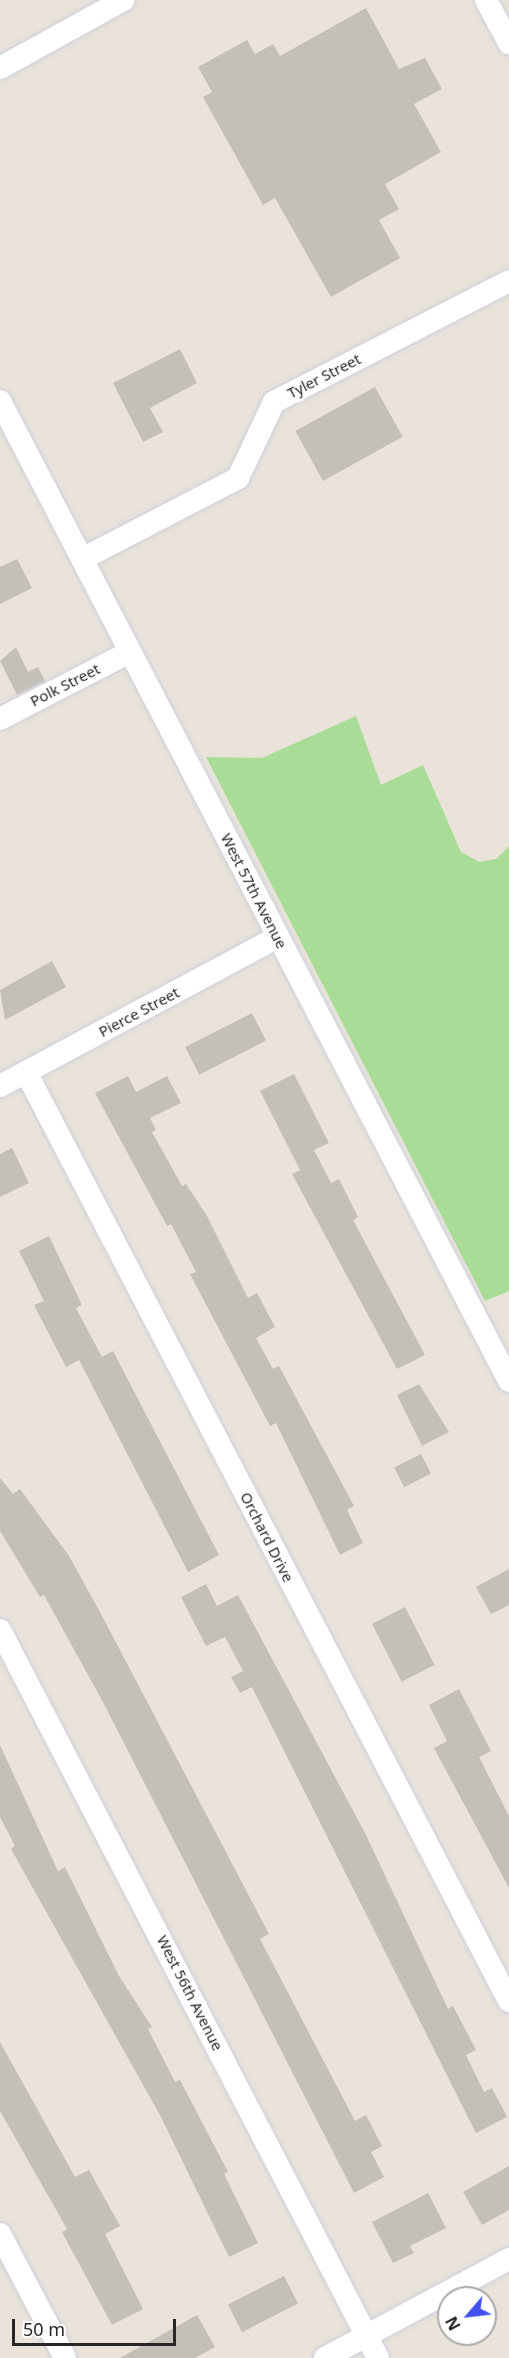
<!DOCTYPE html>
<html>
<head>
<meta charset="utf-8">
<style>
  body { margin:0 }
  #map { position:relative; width:509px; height:2358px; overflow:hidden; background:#e9e3d9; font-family:"Noto Sans",sans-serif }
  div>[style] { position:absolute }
  .green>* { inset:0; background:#a9dd97 }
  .building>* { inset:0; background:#c4c0b9; transform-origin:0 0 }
  .roads { filter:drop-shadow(0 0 2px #ced0df) drop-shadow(0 0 2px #ced0df) }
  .minor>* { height:22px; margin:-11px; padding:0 11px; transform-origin:11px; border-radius:11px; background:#fff }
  span { translate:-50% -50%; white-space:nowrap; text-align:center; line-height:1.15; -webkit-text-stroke:6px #fff; paint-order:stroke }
  .street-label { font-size:15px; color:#272727 }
  .north { position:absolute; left:437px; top:2286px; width:60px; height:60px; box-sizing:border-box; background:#fff; border:2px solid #a9a9a9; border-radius:50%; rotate:242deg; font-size:16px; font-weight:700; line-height:24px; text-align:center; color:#272727 }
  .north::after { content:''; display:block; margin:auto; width:21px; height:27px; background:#4051ef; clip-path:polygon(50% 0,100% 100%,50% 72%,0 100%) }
  .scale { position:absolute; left:12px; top:2319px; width:164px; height:27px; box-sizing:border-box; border:3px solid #272727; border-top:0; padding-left:8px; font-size:18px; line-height:21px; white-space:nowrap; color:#272727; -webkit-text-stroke:4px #fff; paint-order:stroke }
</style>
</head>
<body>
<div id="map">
  <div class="green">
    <div style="clip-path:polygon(356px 716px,381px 785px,423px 765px,461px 852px,479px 862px,496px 859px,509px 846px,509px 1291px,485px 1301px,206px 757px,262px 758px)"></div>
  </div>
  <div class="building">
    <div style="clip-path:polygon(366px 8px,399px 69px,425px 58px,442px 89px,414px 104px,441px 152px,385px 184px,399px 209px,379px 220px,400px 258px,331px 297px,275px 198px,263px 205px,203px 97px,212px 92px,198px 67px,247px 40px,255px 54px,273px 44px,280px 56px)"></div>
    <div style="clip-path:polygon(180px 349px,197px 383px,150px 408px,163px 432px,143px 442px,113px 383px)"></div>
    <div style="left:375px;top:387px;width:57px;height:91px;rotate:61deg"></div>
    <div style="clip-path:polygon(17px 559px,32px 588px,0 604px,0 567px)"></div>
    <div style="clip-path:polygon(16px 647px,28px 672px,38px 667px,45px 681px,17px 695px,0 661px)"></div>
    <div style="clip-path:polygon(52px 961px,66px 987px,5px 1020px,0 990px)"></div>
    <div style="left:252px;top:1013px;width:31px;height:75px;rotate:63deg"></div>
    <div style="clip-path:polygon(294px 1074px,329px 1143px,314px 1150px,331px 1183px,339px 1179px,358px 1217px,353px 1220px,425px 1355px,397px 1369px,292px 1174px,300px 1170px,260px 1091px)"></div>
    <div style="clip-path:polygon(128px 1076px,136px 1092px,167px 1076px,181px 1103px,150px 1118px,156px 1130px,152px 1132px,182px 1186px,186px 1184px,207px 1216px,248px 1298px,257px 1293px,275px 1327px,256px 1338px,273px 1369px,279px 1366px,354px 1506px,347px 1510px,363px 1543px,340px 1555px,276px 1423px,270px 1426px,190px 1274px,196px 1272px,171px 1224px,167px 1226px,95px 1093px)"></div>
    <div style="clip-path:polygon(12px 1148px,29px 1183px,0 1197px,0 1154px)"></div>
    <div style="clip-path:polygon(49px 1236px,82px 1305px,76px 1308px,102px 1357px,113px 1351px,219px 1555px,188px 1572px,79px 1360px,66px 1367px,34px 1305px,44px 1301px,19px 1251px)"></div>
    <div style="clip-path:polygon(419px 1384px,449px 1432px,422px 1446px,397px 1395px)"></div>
    <div style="left:421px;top:1454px;width:22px;height:30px;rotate:63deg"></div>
    <div style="clip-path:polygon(0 1478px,13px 1494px,20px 1489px,69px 1556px,100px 1612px,269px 1934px,260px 1939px,355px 2121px,366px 2115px,382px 2146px,371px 2152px,384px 2177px,354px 2193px,104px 1704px,44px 1595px,40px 1597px,0 1531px)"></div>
    <div style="clip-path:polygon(509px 1569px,509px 1605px,491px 1614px,476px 1587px)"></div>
    <div style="clip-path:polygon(206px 1584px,217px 1606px,238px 1595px,365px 1833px,448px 2009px,453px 2006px,476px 2050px,466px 2055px,484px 2092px,492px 2088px,507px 2117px,476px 2133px,252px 1687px,240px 1693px,231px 1677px,243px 1671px,225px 1637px,206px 1646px,181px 1597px)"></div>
    <div style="left:405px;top:1607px;width:65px;height:37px;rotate:63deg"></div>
    <div style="clip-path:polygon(459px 1689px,491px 1751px,479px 1757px,509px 1816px,509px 1888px,434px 1748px,447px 1741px,429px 1705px)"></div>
    <div style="clip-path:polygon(0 1745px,58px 1871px,65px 1867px,119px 1976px,152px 2027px,148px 2029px,175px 2082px,180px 2080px,228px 2172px,224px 2174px,258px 2243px,229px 2257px,161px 2117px,11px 1849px,15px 1846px,0 1817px)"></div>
    <div style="clip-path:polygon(0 2042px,75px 2177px,89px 2170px,120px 2226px,105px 2234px,143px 2309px,112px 2325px,62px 2232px,67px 2229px,0 2111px)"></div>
    <div style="clip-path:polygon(509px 2166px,509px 2210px,482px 2225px,463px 2192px)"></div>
    <div style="clip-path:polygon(428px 2193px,446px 2228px,410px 2246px,414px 2253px,393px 2263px,372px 2222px)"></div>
    <div style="left:284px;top:2276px;width:31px;height:63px;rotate:63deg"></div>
    <div style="clip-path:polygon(197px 2315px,215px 2347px,195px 2358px,120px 2358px)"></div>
  </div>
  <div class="roads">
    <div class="minor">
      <div style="left:486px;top:0;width:49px;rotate:61.9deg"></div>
      <div style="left:0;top:68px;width:141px;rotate:-28.9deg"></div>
      <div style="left:0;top:401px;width:1104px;rotate:62.55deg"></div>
      <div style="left:82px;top:559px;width:176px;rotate:-27.4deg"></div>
      <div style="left:238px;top:478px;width:84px;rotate:-64.7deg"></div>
      <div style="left:274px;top:402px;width:264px;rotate:-27.2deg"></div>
      <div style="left:0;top:719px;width:146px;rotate:-27.3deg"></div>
      <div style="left:26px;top:1072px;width:1047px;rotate:62.53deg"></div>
      <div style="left:0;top:1086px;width:315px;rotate:-28.2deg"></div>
      <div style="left:0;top:1630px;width:820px;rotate:62.56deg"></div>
      <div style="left:0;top:2234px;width:140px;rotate:62.3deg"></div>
      <div style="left:325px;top:2358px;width:209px;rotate:-28.3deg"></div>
    </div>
  </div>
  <div class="street-label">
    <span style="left:324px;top:376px;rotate:-27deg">Tyler Street</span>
    <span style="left:65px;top:685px;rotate:-27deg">Polk Street</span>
    <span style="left:254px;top:891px;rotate:63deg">West 57th Avenue</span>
    <span style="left:139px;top:1012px;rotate:-28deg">Pierce Street</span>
    <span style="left:267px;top:1537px;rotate:63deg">Orchard Drive</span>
    <span style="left:190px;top:1993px;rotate:63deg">West 56th Avenue</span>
  </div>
  <div class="north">N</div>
  <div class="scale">50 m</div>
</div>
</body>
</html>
